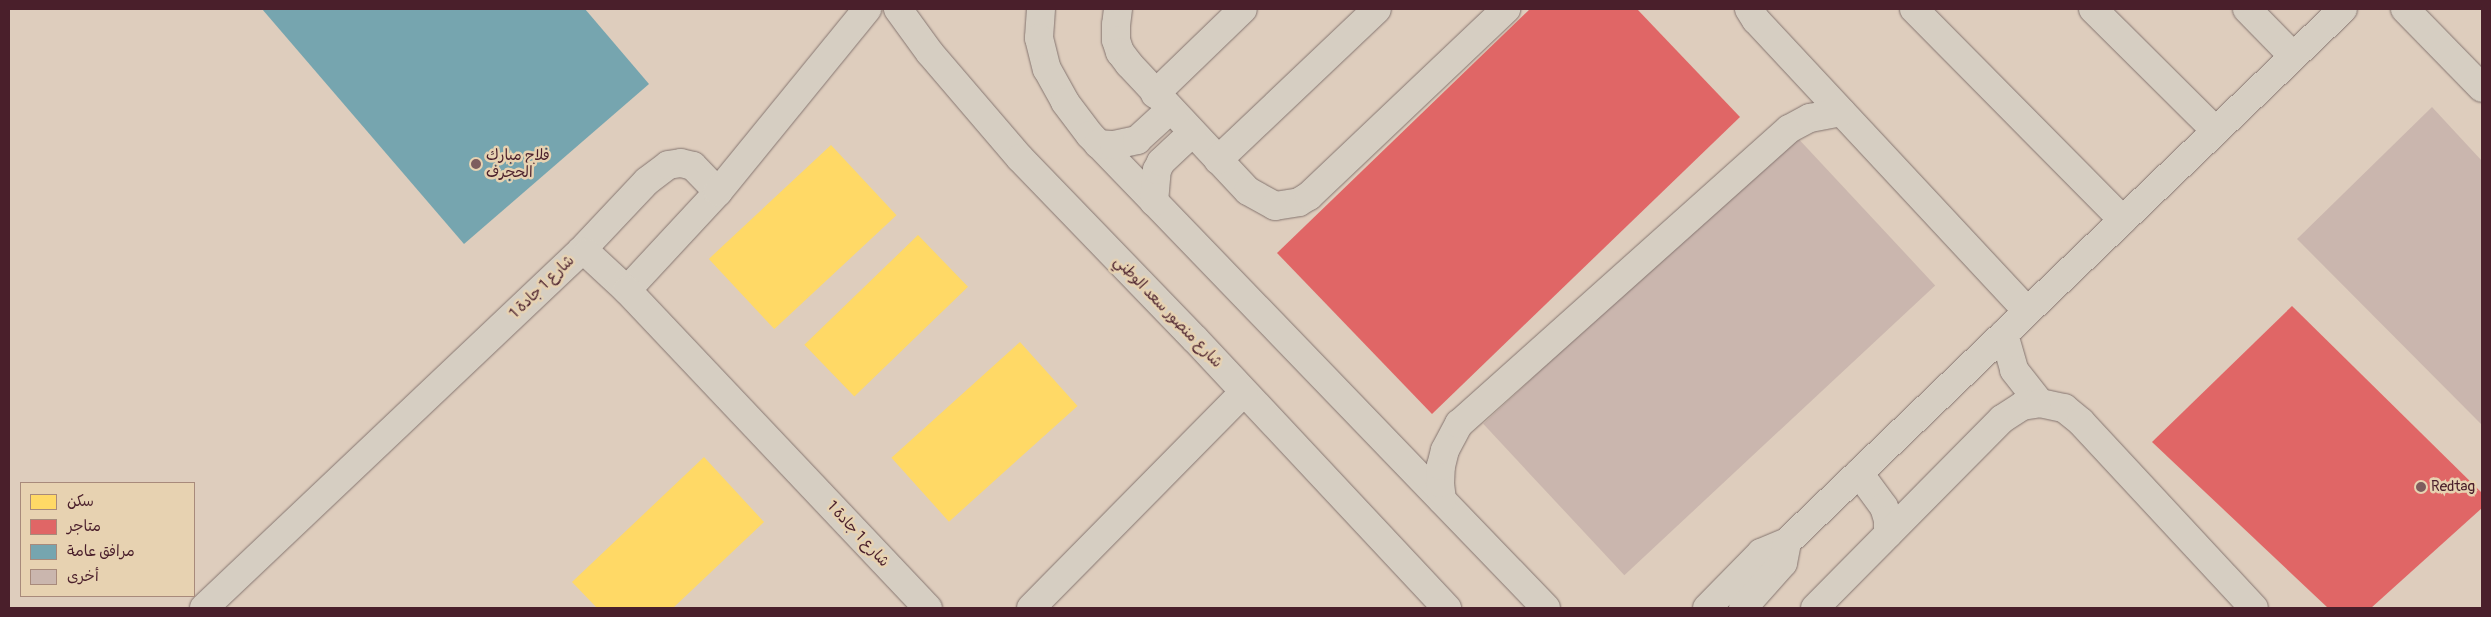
<!DOCTYPE html>
<html>
<head>
<meta charset="utf-8">
<style>
  body { margin:0 }
  #map { position:relative; width:2491px; height:617px; overflow:hidden; background:#decdbd; font-family:Pangolin,"Playpen Sans Arabic",sans-serif }
  div>[style] { position:absolute }
  .homes>* { inset:0; background:#ffd966; transform-origin:0 0 }
  .shops>* { inset:0; background:#e06666 }
  .public>* { inset:0; background:#76a5af }
  .building>* { inset:0; background:#cab6ae; transform-origin:0 0 }
  .roads { filter:drop-shadow(0 0 1px #857570) drop-shadow(0 0 1px #857570) }
  .minor>* { height:28px; margin:-14px; padding:0 14px; transform-origin:14px; border-radius:14px; background:#d6cec2 }
  .dots>* { width:14px; height:14px; translate:-50% -50%; box-sizing:border-box; border:2px solid #e7d2b1; border-radius:50% }
  span { translate:-50% -50%; white-space:nowrap; text-align:center; line-height:1.15; -webkit-text-stroke:5px #e7d2b1; paint-order:stroke }
  .poi-label { font-size:15px; color:#4a1f2b }
  .left { translate:0 -50%; text-align:left }
  .street-label { font-size:15px; color:#4a1f2b }
  .frame { position:absolute; inset:0; border:10px solid #4a1f2b; pointer-events:none }
  .legend { position:absolute; left:20px; top:482px; width:175px; height:115px; box-sizing:border-box; background:#e7d2b1; border:1px solid #a88a7b; margin:0; padding:6px 9px; list-style:none; font-size:15px; color:#4a1f2b }
  .legend li { display:flex; align-items:center; gap:10px; height:25px }
  .legend b { width:25px; border:1px solid #a88a7b }
</style>
</head>
<body>
<div id="map">
  <div class="homes">
    <div style="left:831px;top:145px;width:96px;height:167px;rotate:47deg"></div>
    <div style="left:918px;top:235px;width:72px;height:158px;rotate:46deg"></div>
    <div style="left:1020px;top:342px;width:86px;height:173px;rotate:48deg"></div>
    <div style="clip-path:polygon(704px 457px,764px 522px,673px 608px,597px 608px,572px 582px)"></div>
  </div>
  <div class="shops">
    <div style="clip-path:polygon(1530px 9px,1637px 9px,1740px 117px,1432px 414px,1277px 253px)"></div>
    <div style="clip-path:polygon(2292px 306px,2482px 493px,2482px 508px,2371px 608px,2328px 608px,2152px 442px)"></div>
  </div>
  <div class="public">
    <div style="clip-path:polygon(262px 9px,585px 9px,649px 84px,464px 244px)"></div>
  </div>
  <div class="building">
    <div style="clip-path:polygon(2432px 107px,2482px 161px,2482px 425px,2297px 239px)"></div>
    <div style="left:1794px;top:134px;width:207px;height:425px;rotate:47deg"></div>
  </div>
  <div class="roads">
    <div class="minor">
      <div style="left:898px;top:9px;width:54px;rotate:54deg"></div>
      <div style="left:930px;top:53px;width:138px;rotate:49.4deg"></div>
      <div style="left:1020px;top:158px;width:252px;rotate:46deg"></div>
      <div style="left:1195px;top:339px;width:369px;rotate:46.9deg"></div>
      <div style="left:1041px;top:9px;width:29px;rotate:94deg"></div>
      <div style="left:1039px;top:38px;width:32px;rotate:76deg"></div>
      <div style="left:1047px;top:69px;width:38px;rotate:61deg"></div>
      <div style="left:1065px;top:102px;width:41px;rotate:52.9deg"></div>
      <div style="left:1090px;top:135px;width:657px;rotate:46.05deg"></div>
      <div style="left:1118px;top:9px;width:16px;rotate:97deg"></div>
      <div style="left:1116px;top:25px;width:15px;rotate:90deg"></div>
      <div style="left:1116px;top:40px;width:13px;rotate:72deg"></div>
      <div style="left:1120px;top:52px;width:15px;rotate:53deg"></div>
      <div style="left:1129px;top:64px;width:174px;rotate:46.9deg"></div>
      <div style="left:1248px;top:191px;width:31px;rotate:29deg"></div>
      <div style="left:1275px;top:206px;width:24px;rotate:-9deg"></div>
      <div style="left:1299px;top:202px;width:12px;rotate:-31deg"></div>
      <div style="left:1309px;top:196px;width:272px;rotate:-43.5deg"></div>
      <div style="left:1749px;top:9px;width:13px;rotate:58deg"></div>
      <div style="left:1756px;top:20px;width:398px;rotate:47deg"></div>
      <div style="left:1914px;top:9px;width:297px;rotate:45.3deg"></div>
      <div style="left:2093px;top:9px;width:173px;rotate:44.8deg"></div>
      <div style="left:2247px;top:9px;width:66px;rotate:45.6deg"></div>
      <div style="left:2405px;top:9px;width:110px;rotate:45.7deg"></div>
      <div style="left:1155px;top:94px;width:122px;rotate:-44deg"></div>
      <div style="left:1098px;top:144px;width:16px;rotate:4deg"></div>
      <div style="left:1114px;top:145px;width:24px;rotate:-12deg"></div>
      <div style="left:1137px;top:140px;width:45px;rotate:-42.3deg"></div>
      <div style="left:1218px;top:160px;width:219px;rotate:-43.5deg"></div>
      <div style="left:1154px;top:202px;width:32px;rotate:-85deg"></div>
      <div style="left:1157px;top:170px;width:9px;rotate:-63deg"></div>
      <div style="left:1161px;top:162px;width:42px;rotate:-43.1deg"></div>
      <div style="left:581px;top:251px;width:96px;rotate:-46.7deg"></div>
      <div style="left:647px;top:181px;width:26px;rotate:-37deg"></div>
      <div style="left:668px;top:165px;width:13px;rotate:-9deg"></div>
      <div style="left:681px;top:163px;width:12px;rotate:14deg"></div>
      <div style="left:693px;top:166px;width:36px;rotate:46deg"></div>
      <div style="left:627px;top:290px;width:134px;rotate:-47.1deg"></div>
      <div style="left:718px;top:192px;width:236px;rotate:-50.8deg"></div>
      <div style="left:2004px;top:334px;width:37px;rotate:74deg"></div>
      <div style="left:2014px;top:370px;width:42px;rotate:51.8deg"></div>
      <div style="left:1859px;top:473px;width:42px;rotate:53.7deg"></div>
      <div style="left:1884px;top:507px;width:14px;rotate:73deg"></div>
      <div style="left:1888px;top:520px;width:14px;rotate:90deg"></div>
      <div style="left:1442px;top:500px;width:17px;rotate:-97deg"></div>
      <div style="left:1440px;top:483px;width:17px;rotate:-87deg"></div>
      <div style="left:1441px;top:466px;width:16px;rotate:-76deg"></div>
      <div style="left:1445px;top:450px;width:30px;rotate:-62deg"></div>
      <div style="left:1459px;top:424px;width:443px;rotate:-41.8deg"></div>
      <div style="left:1789px;top:129px;width:24px;rotate:-28deg"></div>
      <div style="left:1810px;top:118px;width:32px;rotate:-11deg"></div>
      <div style="left:204px;top:608px;width:519px;rotate:-43.44deg"></div>
      <div style="left:581px;top:251px;width:6px;rotate:18deg"></div>
      <div style="left:587px;top:253px;width:54px;rotate:42.8deg"></div>
      <div style="left:627px;top:290px;width:438px;rotate:46.6deg"></div>
      <div style="left:1031px;top:608px;width:303px;rotate:-45.4deg"></div>
      <div style="left:1707px;top:608px;width:77px;rotate:-45.5deg"></div>
      <div style="left:1761px;top:553px;width:28px;rotate:-23deg"></div>
      <div style="left:1787px;top:542px;width:770px;rotate:-43.79deg"></div>
      <div style="left:1743px;top:608px;width:60px;rotate:-48.4deg"></div>
      <div style="left:1783px;top:563px;width:21px;rotate:-79deg"></div>
      <div style="left:1815px;top:608px;width:266px;rotate:-45.3deg"></div>
      <div style="left:2002px;top:419px;width:24px;rotate:-33deg"></div>
      <div style="left:2022px;top:406px;width:18px;rotate:-9deg"></div>
      <div style="left:2040px;top:403px;width:25px;rotate:12deg"></div>
      <div style="left:2064px;top:408px;width:22px;rotate:39deg"></div>
      <div style="left:2081px;top:422px;width:254px;rotate:47.1deg"></div>
    </div>
  </div>
  <div class="dots">
    <div style="left:476px;top:164px;background:#7e5c5e"></div>
    <div style="left:2421px;top:487px;background:#7e5c5e"></div>
  </div>
  <div class="poi-label">
    <span class="left" style="left:486px;top:164px">فلاح مبارك<br>الحجرف</span>
    <span class="left" style="left:2431px;top:487px">Redtag</span>
  </div>
  <div class="street-label">
    <span style="left:542px;top:287px;rotate:-44deg">شارع 1 جادة 1</span>
    <span style="left:1168px;top:312px;rotate:46deg">شارع منصور سعد الوطني</span>
    <span style="left:858px;top:534px;rotate:47deg">شارع 1 جادة 1</span>
  </div>
  <div class="frame"></div>
  <ul class="legend">
  <li><b style="height:14px;background:#ffd966"></b>سكن</li>
  <li><b style="height:14px;background:#e06666"></b>متاجر</li>
  <li><b style="height:14px;background:#76a5af"></b>مرافق عامة</li>
  <li><b style="height:14px;background:#cab6ae"></b>أخرى</li>
  </ul>
</div>
</body>
</html>
